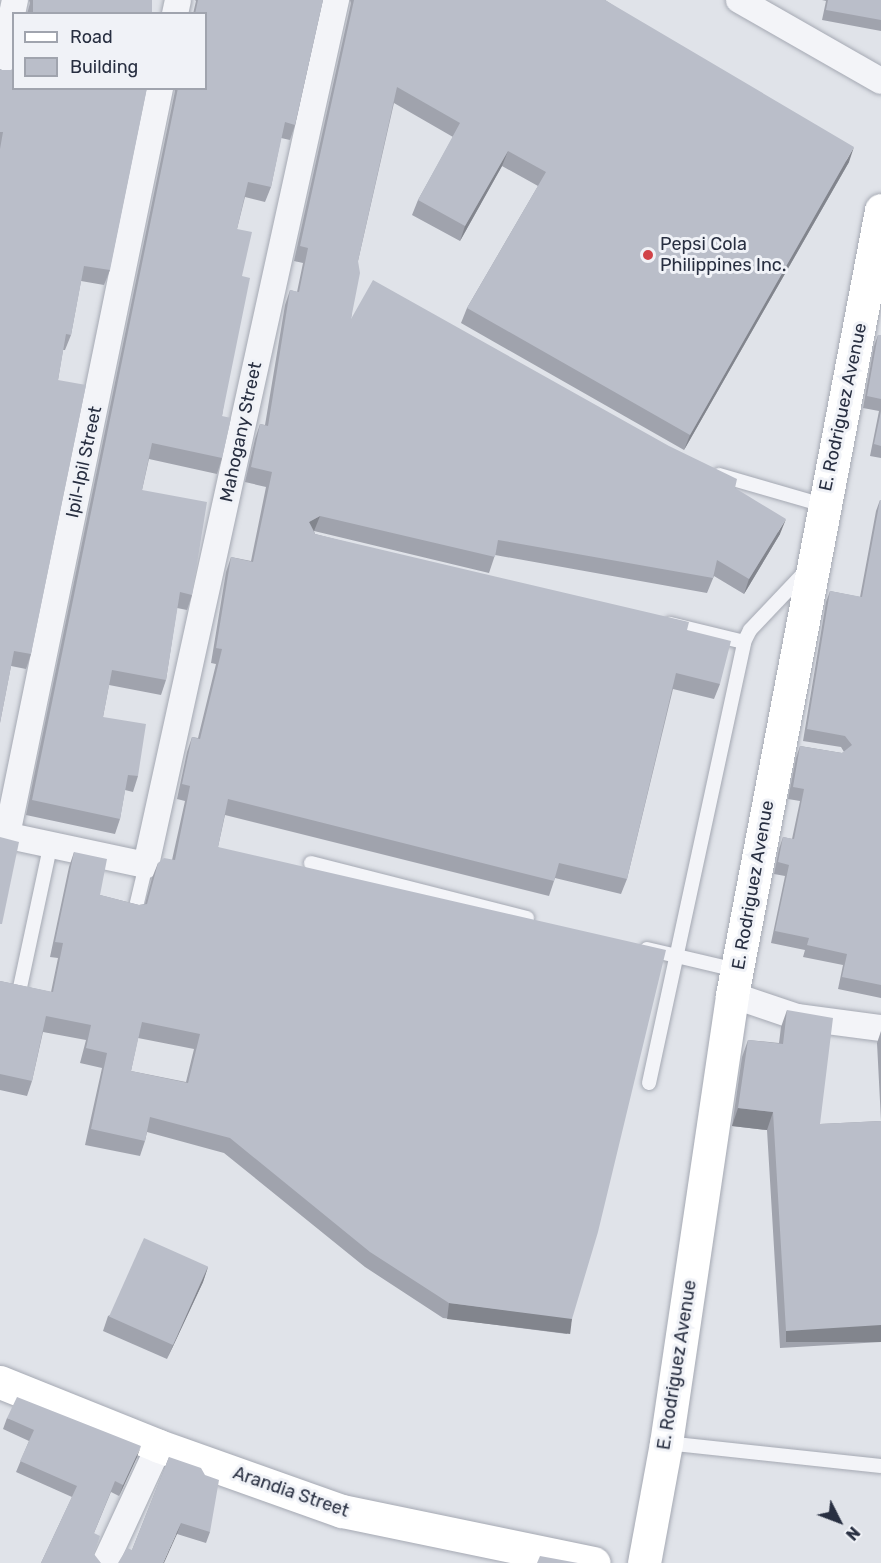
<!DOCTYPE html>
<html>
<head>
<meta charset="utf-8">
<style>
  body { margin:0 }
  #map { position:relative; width:881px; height:1563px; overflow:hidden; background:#e0e3e9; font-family:Rubik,sans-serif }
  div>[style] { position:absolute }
  .roads { filter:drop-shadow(0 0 2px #a5a9b3) drop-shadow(0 0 2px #a5a9b3) }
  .lane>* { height:14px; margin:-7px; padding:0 7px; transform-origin:7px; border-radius:7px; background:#f3f4f8 }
  .street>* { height:26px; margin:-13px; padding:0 13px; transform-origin:13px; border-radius:13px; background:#f3f4f8 }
  .secondary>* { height:33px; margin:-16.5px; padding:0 16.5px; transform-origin:16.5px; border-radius:16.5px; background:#fff }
  .wall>* { inset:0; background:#a0a3ad }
  .shaded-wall>* { inset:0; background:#82858d; transform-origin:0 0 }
  .building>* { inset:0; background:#babec9; transform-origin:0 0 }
  .dots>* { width:16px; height:16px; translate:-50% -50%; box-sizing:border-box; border:3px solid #f0f2f7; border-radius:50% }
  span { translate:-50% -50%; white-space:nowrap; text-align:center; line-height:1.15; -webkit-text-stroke:6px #f0f2f7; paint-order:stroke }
  .poi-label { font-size:18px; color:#282f41 }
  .left { translate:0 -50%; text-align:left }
  .street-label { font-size:18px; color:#282f41 }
  .legend { position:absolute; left:12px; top:12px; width:195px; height:78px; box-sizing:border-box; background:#f0f2f7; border:2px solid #a0a4ae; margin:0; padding:8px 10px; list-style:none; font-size:18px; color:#282f41 }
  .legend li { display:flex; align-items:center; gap:12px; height:30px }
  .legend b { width:30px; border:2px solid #a0a4ae }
  .north { position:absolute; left:809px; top:1491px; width:60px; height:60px; -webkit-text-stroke:4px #f0f2f7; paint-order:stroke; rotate:132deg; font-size:16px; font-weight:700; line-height:24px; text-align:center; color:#282f41 }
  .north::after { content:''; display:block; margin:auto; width:21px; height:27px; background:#282f41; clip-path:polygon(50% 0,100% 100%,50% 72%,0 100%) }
</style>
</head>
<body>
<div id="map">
  <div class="roads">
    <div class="lane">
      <div style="left:719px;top:475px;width:108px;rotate:16.1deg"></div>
      <div style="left:670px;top:624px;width:76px;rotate:13.7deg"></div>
      <div style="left:311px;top:863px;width:223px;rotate:14.3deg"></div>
      <div style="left:135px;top:911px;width:47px;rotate:-76.6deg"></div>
      <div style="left:647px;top:949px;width:91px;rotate:13.3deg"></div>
      <div style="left:19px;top:992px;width:152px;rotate:-77.9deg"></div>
      <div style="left:649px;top:1083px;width:451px;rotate:-77.8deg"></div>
      <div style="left:744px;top:642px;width:13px;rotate:-63deg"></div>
      <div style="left:750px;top:630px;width:81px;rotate:-46.5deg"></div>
      <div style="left:666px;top:1443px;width:216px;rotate:6.1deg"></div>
    </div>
    <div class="street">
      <div style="left:739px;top:0;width:163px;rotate:29.7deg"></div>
      <div style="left:175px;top:14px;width:14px;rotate:-78deg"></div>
      <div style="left:0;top:71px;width:73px;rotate:-78.1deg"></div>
      <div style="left:0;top:834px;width:149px;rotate:12deg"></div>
      <div style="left:146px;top:865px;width:886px;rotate:-77.61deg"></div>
      <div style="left:7px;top:835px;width:763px;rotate:-78.42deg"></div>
      <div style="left:732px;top:995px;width:69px;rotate:18.7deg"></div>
      <div style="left:797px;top:1017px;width:85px;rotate:7.5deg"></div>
      <div style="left:105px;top:1563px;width:129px;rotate:-65.2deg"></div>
    </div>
    <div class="secondary">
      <div style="left:0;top:1382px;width:171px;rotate:21.9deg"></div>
      <div style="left:159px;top:1446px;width:194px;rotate:19.6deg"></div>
      <div style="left:342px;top:1511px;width:257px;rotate:11.7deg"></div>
      <div style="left:644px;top:1563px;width:122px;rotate:-79.6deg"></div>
      <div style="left:666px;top:1443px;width:453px;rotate:-81.6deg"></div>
      <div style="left:732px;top:995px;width:799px;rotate:-79.25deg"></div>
    </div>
  </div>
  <div class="wall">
    <div style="clip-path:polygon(29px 0,152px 0,149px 14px,27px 14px,30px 3px)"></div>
    <div style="clip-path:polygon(195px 0,323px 0,295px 125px,290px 140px,281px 138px,271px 187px,265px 202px,245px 197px,237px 229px,242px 276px,222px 416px,222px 458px,217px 474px,149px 459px,142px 490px,192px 595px,187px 610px,177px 608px,166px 680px,161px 695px,109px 685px,103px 717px,138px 776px,133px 792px,125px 790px,120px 819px,115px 834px,26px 815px,175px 91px,174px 88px,206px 88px,206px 14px,193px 14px,196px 1px)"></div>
    <div style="clip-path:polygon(evenodd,350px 0,605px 0,849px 162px,684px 450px,461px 323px,467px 308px,538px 186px,502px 166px,460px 241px,412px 215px,418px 200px,453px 137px,394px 103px,358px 261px,351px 319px,735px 488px,780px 534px,744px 594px,714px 576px,707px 593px,495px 555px,489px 573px,314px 531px,315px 534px,687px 630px,720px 684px,714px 699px,673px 689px,627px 879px,621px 894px,555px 878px,549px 896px,225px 815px,218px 847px,572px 1319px,567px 1334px,443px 1318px,365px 1267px,224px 1153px,147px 1132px,145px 1141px,140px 1156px,85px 1145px,102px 1068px,80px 1063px,86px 1040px,43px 1032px,32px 1081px,27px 1096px,0 1090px,0 981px,51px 992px,58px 958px,50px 957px,69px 867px,74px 852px,100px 895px,139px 905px,145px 904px,152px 878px,158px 863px,172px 860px,185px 801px,177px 799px,187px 752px,192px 737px,198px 738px,216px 664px,211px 663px,226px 572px,231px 557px,251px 561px,266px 487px,245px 482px,255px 439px,260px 424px,265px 425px,285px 305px,290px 290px,297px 292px,303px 263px,294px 261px,351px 3px,350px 0,138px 1038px,194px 1049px,186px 1082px,131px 1071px,138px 1038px)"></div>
    <div style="clip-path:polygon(822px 0,881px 0,881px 31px,822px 20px,826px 1px)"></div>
    <div style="clip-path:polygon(0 69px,2px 70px,11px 70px,110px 270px,104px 285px,81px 281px,71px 335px,65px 350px,63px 350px,58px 380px,31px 654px,26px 669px,11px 666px,0 723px)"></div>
    <div style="clip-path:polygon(878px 335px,881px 335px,881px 458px,870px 456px,879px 411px,863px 408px,874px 346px)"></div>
    <div style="clip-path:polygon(880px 500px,881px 500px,881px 998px,838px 989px,843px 965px,803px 957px,805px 950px,771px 943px,785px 876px,774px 874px,779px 849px,783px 837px,792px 839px,800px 801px,788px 799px,796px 758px,800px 746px,842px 753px,844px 752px,841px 747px,803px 741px,826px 602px,830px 591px,860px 597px,876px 511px)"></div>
    <div style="clip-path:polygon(787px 1010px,820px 1124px,881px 1121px,877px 1043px,881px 1031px,881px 1342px,780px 1348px,767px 1130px,732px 1126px,742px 1057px,748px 1040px,779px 1043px,781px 1027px)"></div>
    <div style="clip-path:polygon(208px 1267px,203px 1282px,167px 1359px,103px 1331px,108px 1316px)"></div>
    <div style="clip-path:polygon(7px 1418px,137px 1457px,119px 1496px,111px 1492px,94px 1533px,94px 1554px,41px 1563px,72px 1497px,16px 1472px,29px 1441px,3px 1429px)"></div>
    <div style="clip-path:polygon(169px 1457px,210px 1532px,206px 1543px,177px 1534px,132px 1550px)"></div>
  </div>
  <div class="shaded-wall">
    <div style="clip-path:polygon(854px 147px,849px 162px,684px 450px,690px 435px)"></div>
    <div style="clip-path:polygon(508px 151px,502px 166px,460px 241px,465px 226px)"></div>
    <div style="clip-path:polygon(320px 516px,314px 531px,309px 522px)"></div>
    <div style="clip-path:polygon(786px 519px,780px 534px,744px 594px,749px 579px)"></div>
    <div style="clip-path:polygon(738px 1108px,773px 1112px,767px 1130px,732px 1126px)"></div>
    <div style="clip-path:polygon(208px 1267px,203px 1282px,167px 1359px,173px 1345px)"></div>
    <div style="left:449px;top:1303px;width:124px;height:16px;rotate:7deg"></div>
    <div style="left:881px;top:1325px;width:17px;height:95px;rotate:90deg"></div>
    <div style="clip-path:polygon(141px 1446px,137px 1457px,119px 1496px,123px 1485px)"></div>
    <div style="clip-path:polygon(181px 1523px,177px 1534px,164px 1563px,163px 1563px)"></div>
  </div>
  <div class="building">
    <div style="left:33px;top:0;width:119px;height:14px"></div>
    <div style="clip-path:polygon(198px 0,323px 0,295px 125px,285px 122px,271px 187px,248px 182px,237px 229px,252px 232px,242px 276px,250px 278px,222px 416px,231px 418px,222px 458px,152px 443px,142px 490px,207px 502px,192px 595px,180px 592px,166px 680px,112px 670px,103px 717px,146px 724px,138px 776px,128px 775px,120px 819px,32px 800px,178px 88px,206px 88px,206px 14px,195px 14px)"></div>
    <div style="clip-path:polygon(evenodd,354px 0,605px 0,854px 147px,690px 435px,467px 308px,546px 172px,508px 151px,465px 226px,418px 200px,460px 123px,397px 87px,358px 261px,360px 273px,351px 319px,373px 280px,669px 446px,737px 479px,735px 488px,786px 519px,749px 579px,717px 560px,713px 578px,498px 540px,495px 557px,320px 516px,309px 522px,315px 534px,689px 622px,687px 630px,731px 641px,720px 684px,676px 673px,627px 879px,559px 863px,554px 881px,228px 799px,218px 847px,666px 950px,598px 1232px,572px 1319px,449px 1303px,370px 1252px,230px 1138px,150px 1117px,145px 1141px,91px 1129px,107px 1053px,86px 1048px,91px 1025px,46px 1016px,32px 1081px,0 1074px,0 981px,53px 992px,63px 943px,55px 942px,74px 852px,107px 859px,100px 895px,139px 905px,147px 904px,158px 863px,164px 858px,175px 860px,190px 786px,182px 784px,192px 737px,200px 739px,222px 649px,216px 648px,231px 557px,253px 562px,272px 472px,251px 467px,260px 424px,268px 426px,290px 290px,299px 292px,308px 248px,300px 246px,354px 0,142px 1022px,200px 1034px,188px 1083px,131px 1071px,142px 1022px)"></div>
    <div style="clip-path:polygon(828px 0,881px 0,881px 20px,826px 10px)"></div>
    <div style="clip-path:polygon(14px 67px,14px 88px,147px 88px,110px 270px,84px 266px,71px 335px,66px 334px,58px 380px,86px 385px,31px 654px,14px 651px,0 723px,0 149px,3px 132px,0 132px,0 69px,2px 70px,11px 70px)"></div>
    <div style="clip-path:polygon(878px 335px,881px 335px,881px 399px,867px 396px)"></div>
    <div style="clip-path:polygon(881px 411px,881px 446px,874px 444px)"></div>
    <div style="clip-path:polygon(880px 500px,881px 500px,881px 985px,842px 977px,847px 954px,807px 945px,809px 938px,775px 931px,789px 865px,778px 862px,783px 837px,794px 839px,804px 789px,793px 787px,800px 746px,842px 753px,852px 745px,845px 736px,807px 729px,830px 591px,862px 597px)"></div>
    <div style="clip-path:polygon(0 837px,19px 842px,2px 924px,0 924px)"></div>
    <div style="clip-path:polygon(787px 1010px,833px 1018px,820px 1124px,881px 1121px,881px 1325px,786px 1331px,773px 1112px,738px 1108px,748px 1040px,783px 1044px)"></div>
    <div style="left:144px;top:1238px;width:70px;height:86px;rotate:24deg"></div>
    <div style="clip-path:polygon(17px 1397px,141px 1446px,123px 1485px,115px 1481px,94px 1533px,100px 1536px,94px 1554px,101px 1563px,41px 1563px,77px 1486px,20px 1461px,34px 1430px,7px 1418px)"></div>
    <div style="clip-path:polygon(169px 1457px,201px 1468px,205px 1475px,219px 1480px,210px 1532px,181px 1523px,163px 1563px,118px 1563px,127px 1548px,132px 1550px)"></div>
    <div style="clip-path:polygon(540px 1556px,578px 1563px,537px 1563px)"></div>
  </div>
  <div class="dots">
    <div style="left:648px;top:255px;background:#d14348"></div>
  </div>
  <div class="poi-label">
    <span class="left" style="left:660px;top:255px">Pepsi Cola<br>Philippines Inc.</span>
  </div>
  <div class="street-label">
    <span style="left:843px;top:407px;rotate:-78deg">E. Rodriguez Avenue</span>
    <span style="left:241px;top:432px;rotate:-78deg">Mahogany Street</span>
    <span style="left:84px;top:462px;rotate:-78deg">Ipil-Ipil Street</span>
    <span style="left:753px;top:885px;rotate:-80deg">E. Rodriguez Avenue</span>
    <span style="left:677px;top:1365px;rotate:-81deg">E. Rodriguez Avenue</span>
    <span style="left:291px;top:1492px;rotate:19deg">Arandia Street</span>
  </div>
  <ul class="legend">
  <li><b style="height:8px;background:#fff"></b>Road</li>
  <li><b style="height:16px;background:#babec9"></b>Building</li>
  </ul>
  <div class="north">N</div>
</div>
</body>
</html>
